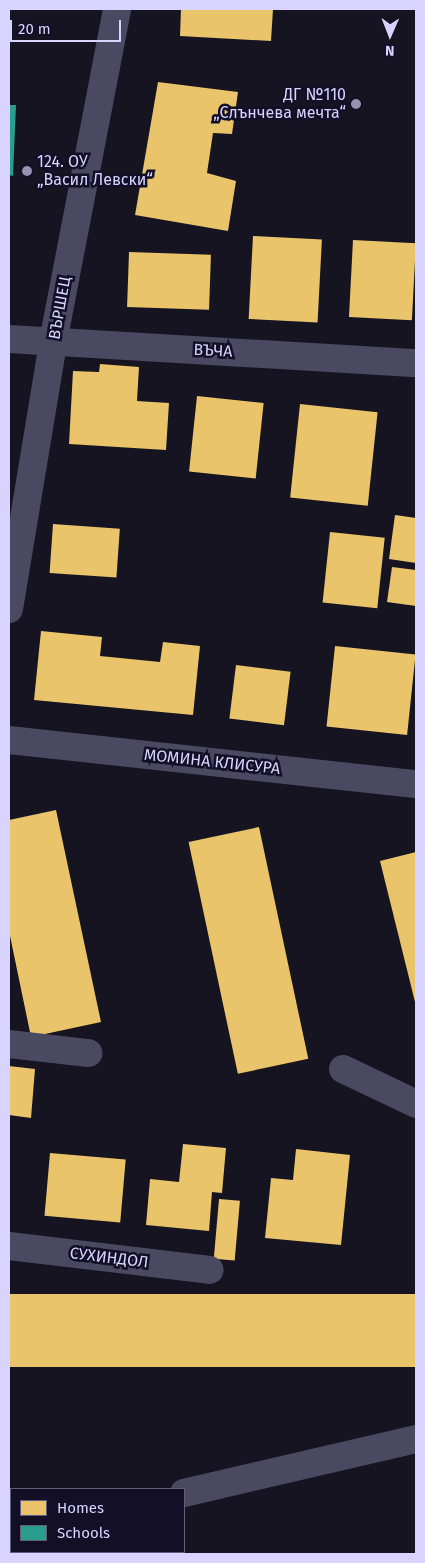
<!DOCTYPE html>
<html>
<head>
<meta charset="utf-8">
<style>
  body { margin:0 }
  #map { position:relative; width:425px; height:1563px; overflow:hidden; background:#161421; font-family:"Fira Sans",sans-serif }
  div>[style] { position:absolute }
  .homes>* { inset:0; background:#e9c46a; transform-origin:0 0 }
  .schools>* { inset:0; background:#2a9d8f }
  .minor>* { height:28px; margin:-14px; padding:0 14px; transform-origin:14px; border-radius:14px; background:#4a4962 }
  .dots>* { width:14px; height:14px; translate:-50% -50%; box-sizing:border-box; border:2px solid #130f26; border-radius:50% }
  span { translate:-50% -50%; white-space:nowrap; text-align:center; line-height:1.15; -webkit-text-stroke:5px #130f26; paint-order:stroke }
  .poi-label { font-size:16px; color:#d9d4ff }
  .right { translate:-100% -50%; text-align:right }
  .left { translate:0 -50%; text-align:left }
  .street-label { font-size:16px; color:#d9d4ff }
  .frame { position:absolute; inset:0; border:10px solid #d9d4ff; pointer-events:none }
  .legend { position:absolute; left:10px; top:1488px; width:175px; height:65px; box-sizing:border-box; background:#130f26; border:1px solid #625e7d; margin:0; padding:6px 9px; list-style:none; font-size:15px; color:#d9d4ff }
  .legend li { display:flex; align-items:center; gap:10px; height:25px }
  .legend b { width:25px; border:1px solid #625e7d }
  .north { position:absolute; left:365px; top:10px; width:50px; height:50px; -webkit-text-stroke:4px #130f26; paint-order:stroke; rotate:181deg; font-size:14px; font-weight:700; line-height:20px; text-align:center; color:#d9d4ff }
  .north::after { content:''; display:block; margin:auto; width:18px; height:22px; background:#d9d4ff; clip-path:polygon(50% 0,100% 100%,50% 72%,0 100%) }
  .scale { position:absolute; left:10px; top:20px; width:111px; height:22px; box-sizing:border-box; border:2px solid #d9d4ff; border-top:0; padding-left:6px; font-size:15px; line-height:18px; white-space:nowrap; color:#d9d4ff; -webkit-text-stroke:4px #130f26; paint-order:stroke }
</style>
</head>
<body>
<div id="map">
  <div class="homes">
    <div style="clip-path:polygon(181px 9px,273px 9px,271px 41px,180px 36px)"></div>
    <div style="clip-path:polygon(158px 82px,238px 92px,232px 134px,213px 133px,207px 173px,236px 181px,228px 231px,135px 215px)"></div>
    <div style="left:253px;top:236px;width:69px;height:83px;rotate:3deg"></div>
    <div style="left:353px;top:240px;width:63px;height:77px;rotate:3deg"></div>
    <div style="left:129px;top:252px;width:82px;height:55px;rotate:2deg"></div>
    <div style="clip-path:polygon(100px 364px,139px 367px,137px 401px,169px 403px,166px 450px,69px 444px,73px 371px,99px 372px)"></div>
    <div style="left:197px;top:396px;width:67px;height:76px;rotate:6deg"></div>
    <div style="left:300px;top:404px;width:78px;height:94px;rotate:6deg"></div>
    <div style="clip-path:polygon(395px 515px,416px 518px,416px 563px,389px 559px)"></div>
    <div style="left:53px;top:524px;width:67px;height:49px;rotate:4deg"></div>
    <div style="left:330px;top:532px;width:55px;height:71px;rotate:6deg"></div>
    <div style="clip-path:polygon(392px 567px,416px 570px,416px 606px,387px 602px)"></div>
    <div style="clip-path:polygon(41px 631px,102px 637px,100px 656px,160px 662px,163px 642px,200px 646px,193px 715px,34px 700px)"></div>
    <div style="left:335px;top:646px;width:81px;height:81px;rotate:6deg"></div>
    <div style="left:236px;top:665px;width:55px;height:54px;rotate:7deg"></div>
    <div style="clip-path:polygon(56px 810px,101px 1022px,31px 1037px,9px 931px,9px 820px)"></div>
    <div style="left:259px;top:827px;width:237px;height:72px;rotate:78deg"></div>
    <div style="clip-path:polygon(416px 852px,416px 1006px,380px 861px)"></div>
    <div style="clip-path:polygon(9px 1066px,35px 1069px,31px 1118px,9px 1115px)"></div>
    <div style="clip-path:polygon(183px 1144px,226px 1148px,222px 1193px,212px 1192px,209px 1231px,146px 1225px,150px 1179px,179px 1182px)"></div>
    <div style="clip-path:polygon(296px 1149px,350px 1155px,341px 1245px,265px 1238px,271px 1178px,293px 1180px)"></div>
    <div style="left:50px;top:1153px;width:76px;height:63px;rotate:5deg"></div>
    <div style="left:219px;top:1199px;width:21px;height:60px;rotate:5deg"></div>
    <div style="left:416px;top:1294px;width:73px;height:417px;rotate:90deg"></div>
  </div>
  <div class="schools">
    <div style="clip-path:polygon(9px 105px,16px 105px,13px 176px,9px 175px)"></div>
  </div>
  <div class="minor">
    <div style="left:9px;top:339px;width:408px;rotate:3.4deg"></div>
    <div style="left:9px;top:609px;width:271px;rotate:-80.6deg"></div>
    <div style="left:53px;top:342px;width:339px;rotate:-79.1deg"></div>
    <div style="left:9px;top:740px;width:409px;rotate:6.2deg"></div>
    <div style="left:9px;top:1044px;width:80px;rotate:6.5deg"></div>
    <div style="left:343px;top:1069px;width:81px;rotate:25.6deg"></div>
    <div style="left:9px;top:1246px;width:202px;rotate:6.8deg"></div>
    <div style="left:184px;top:1493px;width:238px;rotate:-13.1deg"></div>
    <div style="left:9px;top:1534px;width:2px"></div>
  </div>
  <div class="dots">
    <div style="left:356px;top:104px;background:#9591b1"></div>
    <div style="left:27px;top:171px;background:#9591b1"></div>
  </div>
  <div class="poi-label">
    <span class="right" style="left:346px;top:104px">ДГ №110<br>„Слънчева мечта“</span>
    <span class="left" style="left:37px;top:171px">124. ОУ<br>„Васил Левски“</span>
  </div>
  <div class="street-label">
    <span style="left:60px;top:308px;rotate:-80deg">ВЪРШЕЦ</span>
    <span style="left:213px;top:351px;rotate:3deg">ВЪЧА</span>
    <span style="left:212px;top:762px;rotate:6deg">МОМИНА КЛИСУРА</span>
    <span style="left:109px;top:1258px;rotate:7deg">СУХИНДОЛ</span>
  </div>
  <div class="frame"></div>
  <ul class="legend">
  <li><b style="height:14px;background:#e9c46a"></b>Homes</li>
  <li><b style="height:14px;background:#2a9d8f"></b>Schools</li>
  </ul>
  <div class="north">N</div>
  <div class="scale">20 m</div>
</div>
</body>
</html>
